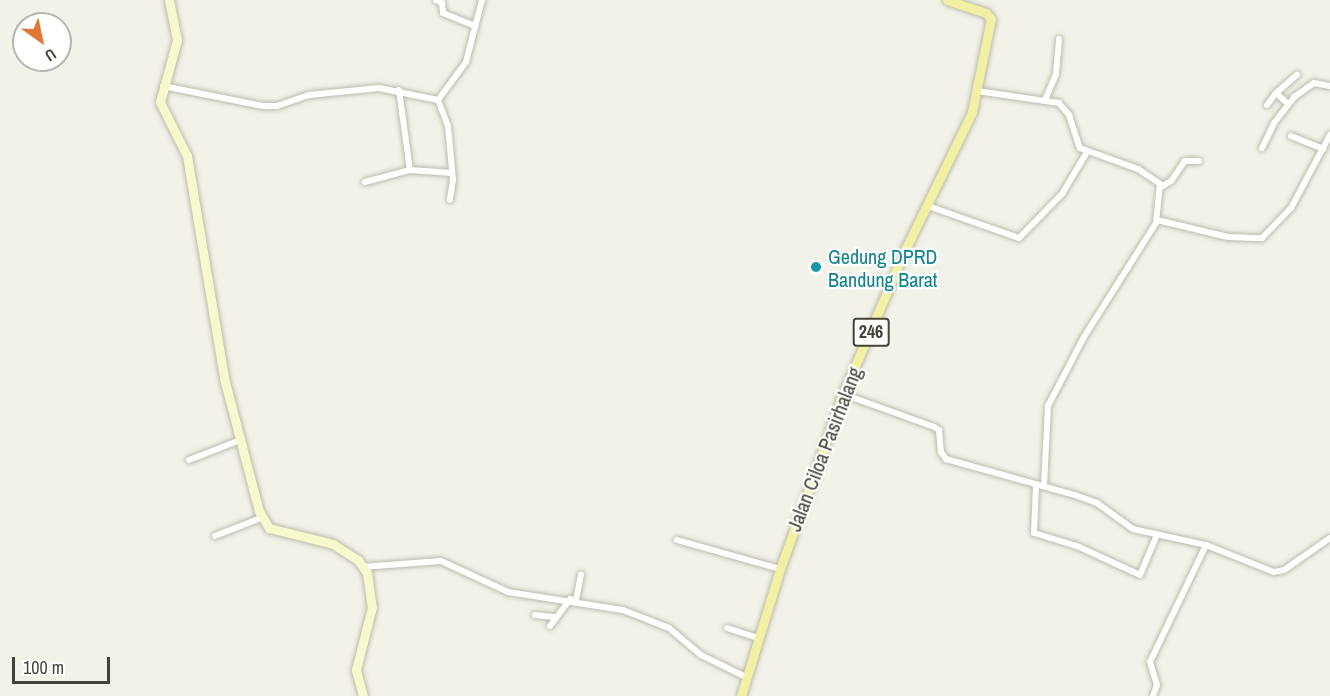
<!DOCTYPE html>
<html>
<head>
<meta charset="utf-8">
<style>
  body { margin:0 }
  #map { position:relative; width:1330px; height:696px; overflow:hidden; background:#f2f2e9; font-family:"Archivo Narrow",sans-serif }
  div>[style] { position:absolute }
  .roads { filter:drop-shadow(0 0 2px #bdbbac) drop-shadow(0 0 2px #bdbbac) }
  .street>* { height:6px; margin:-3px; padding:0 3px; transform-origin:3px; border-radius:3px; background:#fff }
  .secondary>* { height:9px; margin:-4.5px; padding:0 4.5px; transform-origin:4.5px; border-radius:4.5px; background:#f8f8cd }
  .primary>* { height:9px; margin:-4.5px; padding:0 4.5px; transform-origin:4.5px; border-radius:4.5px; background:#f2f0a2 }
  .dots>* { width:16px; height:16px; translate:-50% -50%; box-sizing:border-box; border:3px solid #fff; border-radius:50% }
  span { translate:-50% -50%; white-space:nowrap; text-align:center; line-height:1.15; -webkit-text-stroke:4.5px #fff; paint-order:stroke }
  .shield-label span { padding:2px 4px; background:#fff; border:2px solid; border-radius:4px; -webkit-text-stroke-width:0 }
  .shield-label { font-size:18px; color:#454338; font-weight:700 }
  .culture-label { font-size:20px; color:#0d838f }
  .left { translate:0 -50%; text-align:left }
  .street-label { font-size:20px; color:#454338 }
  .north { position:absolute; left:12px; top:12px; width:60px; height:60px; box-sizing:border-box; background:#fff; border:2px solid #b5b4af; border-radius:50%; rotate:147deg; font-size:16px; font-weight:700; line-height:24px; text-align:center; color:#454338 }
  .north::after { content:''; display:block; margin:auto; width:21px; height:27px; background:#e07832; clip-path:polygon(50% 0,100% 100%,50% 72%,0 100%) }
  .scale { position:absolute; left:12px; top:657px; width:98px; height:27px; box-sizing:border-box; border:3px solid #454338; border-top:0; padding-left:8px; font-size:18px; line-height:21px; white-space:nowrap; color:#454338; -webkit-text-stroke:4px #fff; paint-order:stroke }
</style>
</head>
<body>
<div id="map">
  <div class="roads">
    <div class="street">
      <div style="left:436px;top:0;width:7px;rotate:27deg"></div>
      <div style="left:442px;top:3px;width:10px;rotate:84deg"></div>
      <div style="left:443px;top:13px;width:35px;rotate:22deg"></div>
      <div style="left:163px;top:86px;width:102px;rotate:11.3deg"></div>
      <div style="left:263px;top:106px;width:14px"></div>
      <div style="left:277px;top:106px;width:34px;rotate:-19deg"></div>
      <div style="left:309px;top:95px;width:70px;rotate:-5.7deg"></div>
      <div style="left:379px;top:88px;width:60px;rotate:11.5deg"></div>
      <div style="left:399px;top:90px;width:81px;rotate:82.2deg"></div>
      <div style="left:977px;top:91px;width:83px;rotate:8.3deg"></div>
      <div style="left:1059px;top:103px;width:16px;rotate:50deg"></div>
      <div style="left:1069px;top:115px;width:35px;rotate:72deg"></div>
      <div style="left:1080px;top:148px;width:62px;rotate:19.9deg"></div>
      <div style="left:1138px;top:169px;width:27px;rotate:34deg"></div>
      <div style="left:1160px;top:184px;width:39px;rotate:96deg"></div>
      <div style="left:1156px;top:223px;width:135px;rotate:122.3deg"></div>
      <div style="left:1084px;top:337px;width:78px;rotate:117.6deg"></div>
      <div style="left:1048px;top:406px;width:80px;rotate:92.9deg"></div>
      <div style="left:438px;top:100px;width:47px;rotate:-53.6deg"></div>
      <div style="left:466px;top:62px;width:64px;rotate:-75.5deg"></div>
      <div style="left:438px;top:100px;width:28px;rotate:69deg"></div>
      <div style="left:448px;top:126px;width:54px;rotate:84.7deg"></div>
      <div style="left:453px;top:180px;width:20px;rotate:99deg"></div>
      <div style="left:1045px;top:100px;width:28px;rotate:-67deg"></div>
      <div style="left:1056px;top:74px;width:35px;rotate:-85deg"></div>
      <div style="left:1288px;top:104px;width:16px;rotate:-137deg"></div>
      <div style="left:1276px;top:93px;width:28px;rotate:-41deg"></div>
      <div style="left:1267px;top:105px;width:15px;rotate:-53deg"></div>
      <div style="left:1291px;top:136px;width:35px;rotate:22deg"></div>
      <div style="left:1262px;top:148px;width:28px;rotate:-64deg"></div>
      <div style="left:1274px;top:123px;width:33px;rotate:-52deg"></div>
      <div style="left:1294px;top:97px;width:24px;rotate:-35deg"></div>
      <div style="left:1314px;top:83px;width:16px;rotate:11deg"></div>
      <div style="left:365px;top:182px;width:47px;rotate:-14.9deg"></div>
      <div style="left:410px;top:170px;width:42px;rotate:4.1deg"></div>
      <div style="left:1161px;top:187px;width:12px;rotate:-31deg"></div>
      <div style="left:1171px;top:181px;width:24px;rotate:-55deg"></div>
      <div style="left:1185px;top:161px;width:14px"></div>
      <div style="left:928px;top:206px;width:96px;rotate:19.4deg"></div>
      <div style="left:1019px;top:238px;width:62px;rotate:-45.7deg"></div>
      <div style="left:1062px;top:194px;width:49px;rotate:-59.2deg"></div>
      <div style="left:1157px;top:220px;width:73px;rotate:13.5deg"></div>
      <div style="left:1228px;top:237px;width:34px;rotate:2deg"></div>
      <div style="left:1262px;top:238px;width:42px;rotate:-46deg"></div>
      <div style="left:1291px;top:208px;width:83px;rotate:-61.9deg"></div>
      <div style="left:843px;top:394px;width:97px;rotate:19.9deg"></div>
      <div style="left:934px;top:427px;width:6px;rotate:31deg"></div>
      <div style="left:939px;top:430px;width:22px;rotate:85deg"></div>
      <div style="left:941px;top:452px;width:9px;rotate:54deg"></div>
      <div style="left:946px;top:459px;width:134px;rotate:15.6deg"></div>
      <div style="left:1075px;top:495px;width:23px;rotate:20deg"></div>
      <div style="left:1097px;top:503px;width:44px;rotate:35.8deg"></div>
      <div style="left:1133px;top:529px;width:75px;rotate:12.4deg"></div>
      <div style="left:1206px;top:545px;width:73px;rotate:21.7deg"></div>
      <div style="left:1274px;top:572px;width:10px;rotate:-11deg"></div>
      <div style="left:1284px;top:570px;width:56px;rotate:-34.8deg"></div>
      <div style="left:189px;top:460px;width:55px;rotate:-21.4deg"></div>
      <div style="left:1036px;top:484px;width:49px;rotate:92.3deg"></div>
      <div style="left:1034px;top:533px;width:45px;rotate:16.8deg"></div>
      <div style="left:1077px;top:546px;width:69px;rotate:24.7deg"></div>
      <div style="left:1140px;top:575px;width:43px;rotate:-67deg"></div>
      <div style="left:215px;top:536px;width:49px;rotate:-21.4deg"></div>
      <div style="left:677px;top:540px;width:107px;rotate:15.7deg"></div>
      <div style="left:362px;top:567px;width:79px;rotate:-4.3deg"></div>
      <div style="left:441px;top:561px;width:74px;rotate:24.8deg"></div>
      <div style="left:508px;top:592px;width:116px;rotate:8.9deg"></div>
      <div style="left:623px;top:610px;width:49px;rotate:21.4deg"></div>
      <div style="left:669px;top:628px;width:42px;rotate:40.2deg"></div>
      <div style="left:701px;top:655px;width:50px;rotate:26.1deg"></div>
      <div style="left:576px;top:600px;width:26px;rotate:-79deg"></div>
      <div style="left:535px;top:615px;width:19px;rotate:6deg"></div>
      <div style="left:550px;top:626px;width:34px;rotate:-53deg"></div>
      <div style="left:727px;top:628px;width:33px;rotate:18deg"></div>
      <div style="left:1153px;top:696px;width:12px;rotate:-70deg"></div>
      <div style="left:1157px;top:685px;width:24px;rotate:-107deg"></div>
      <div style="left:1150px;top:662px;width:130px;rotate:-64.4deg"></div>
    </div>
    <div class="secondary">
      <div style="left:169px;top:0;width:41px;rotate:78.7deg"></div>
      <div style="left:177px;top:40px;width:64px;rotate:105.3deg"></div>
      <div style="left:160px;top:102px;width:60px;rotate:63.4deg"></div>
      <div style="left:187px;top:156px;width:225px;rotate:80.5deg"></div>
      <div style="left:224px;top:378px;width:138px;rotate:75.3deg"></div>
      <div style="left:259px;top:511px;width:20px;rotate:60deg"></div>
      <div style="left:269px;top:528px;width:66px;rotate:14deg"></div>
      <div style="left:333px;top:544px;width:30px;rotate:33deg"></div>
      <div style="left:358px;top:560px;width:16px;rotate:55deg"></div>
      <div style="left:367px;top:573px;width:34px;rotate:82deg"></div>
      <div style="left:372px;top:607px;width:65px;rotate:104.3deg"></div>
      <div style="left:356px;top:670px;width:27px;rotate:75deg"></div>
    </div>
    <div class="primary">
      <div style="left:741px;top:696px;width:133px;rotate:-72.9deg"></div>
      <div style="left:780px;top:569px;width:186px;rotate:-70.2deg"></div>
      <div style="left:843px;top:394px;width:159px;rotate:-66.7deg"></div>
      <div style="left:906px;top:248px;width:151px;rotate:-64.1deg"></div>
      <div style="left:972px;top:112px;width:95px;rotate:-78.5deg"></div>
      <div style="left:991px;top:19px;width:8px;rotate:-130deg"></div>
      <div style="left:986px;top:13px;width:41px;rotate:-161.6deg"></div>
    </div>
  </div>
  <div class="dots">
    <div style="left:816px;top:267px;background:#0f9aa8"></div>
  </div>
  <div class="shield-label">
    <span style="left:871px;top:332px">246</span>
  </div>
  <div class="culture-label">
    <span class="left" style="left:828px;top:268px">Gedung DPRD<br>Bandung Barat</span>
  </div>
  <div class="street-label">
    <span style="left:824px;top:449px;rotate:-69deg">Jalan Ciloa Pasirhalang</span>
  </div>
  <div class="north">U</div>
  <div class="scale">100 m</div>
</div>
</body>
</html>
